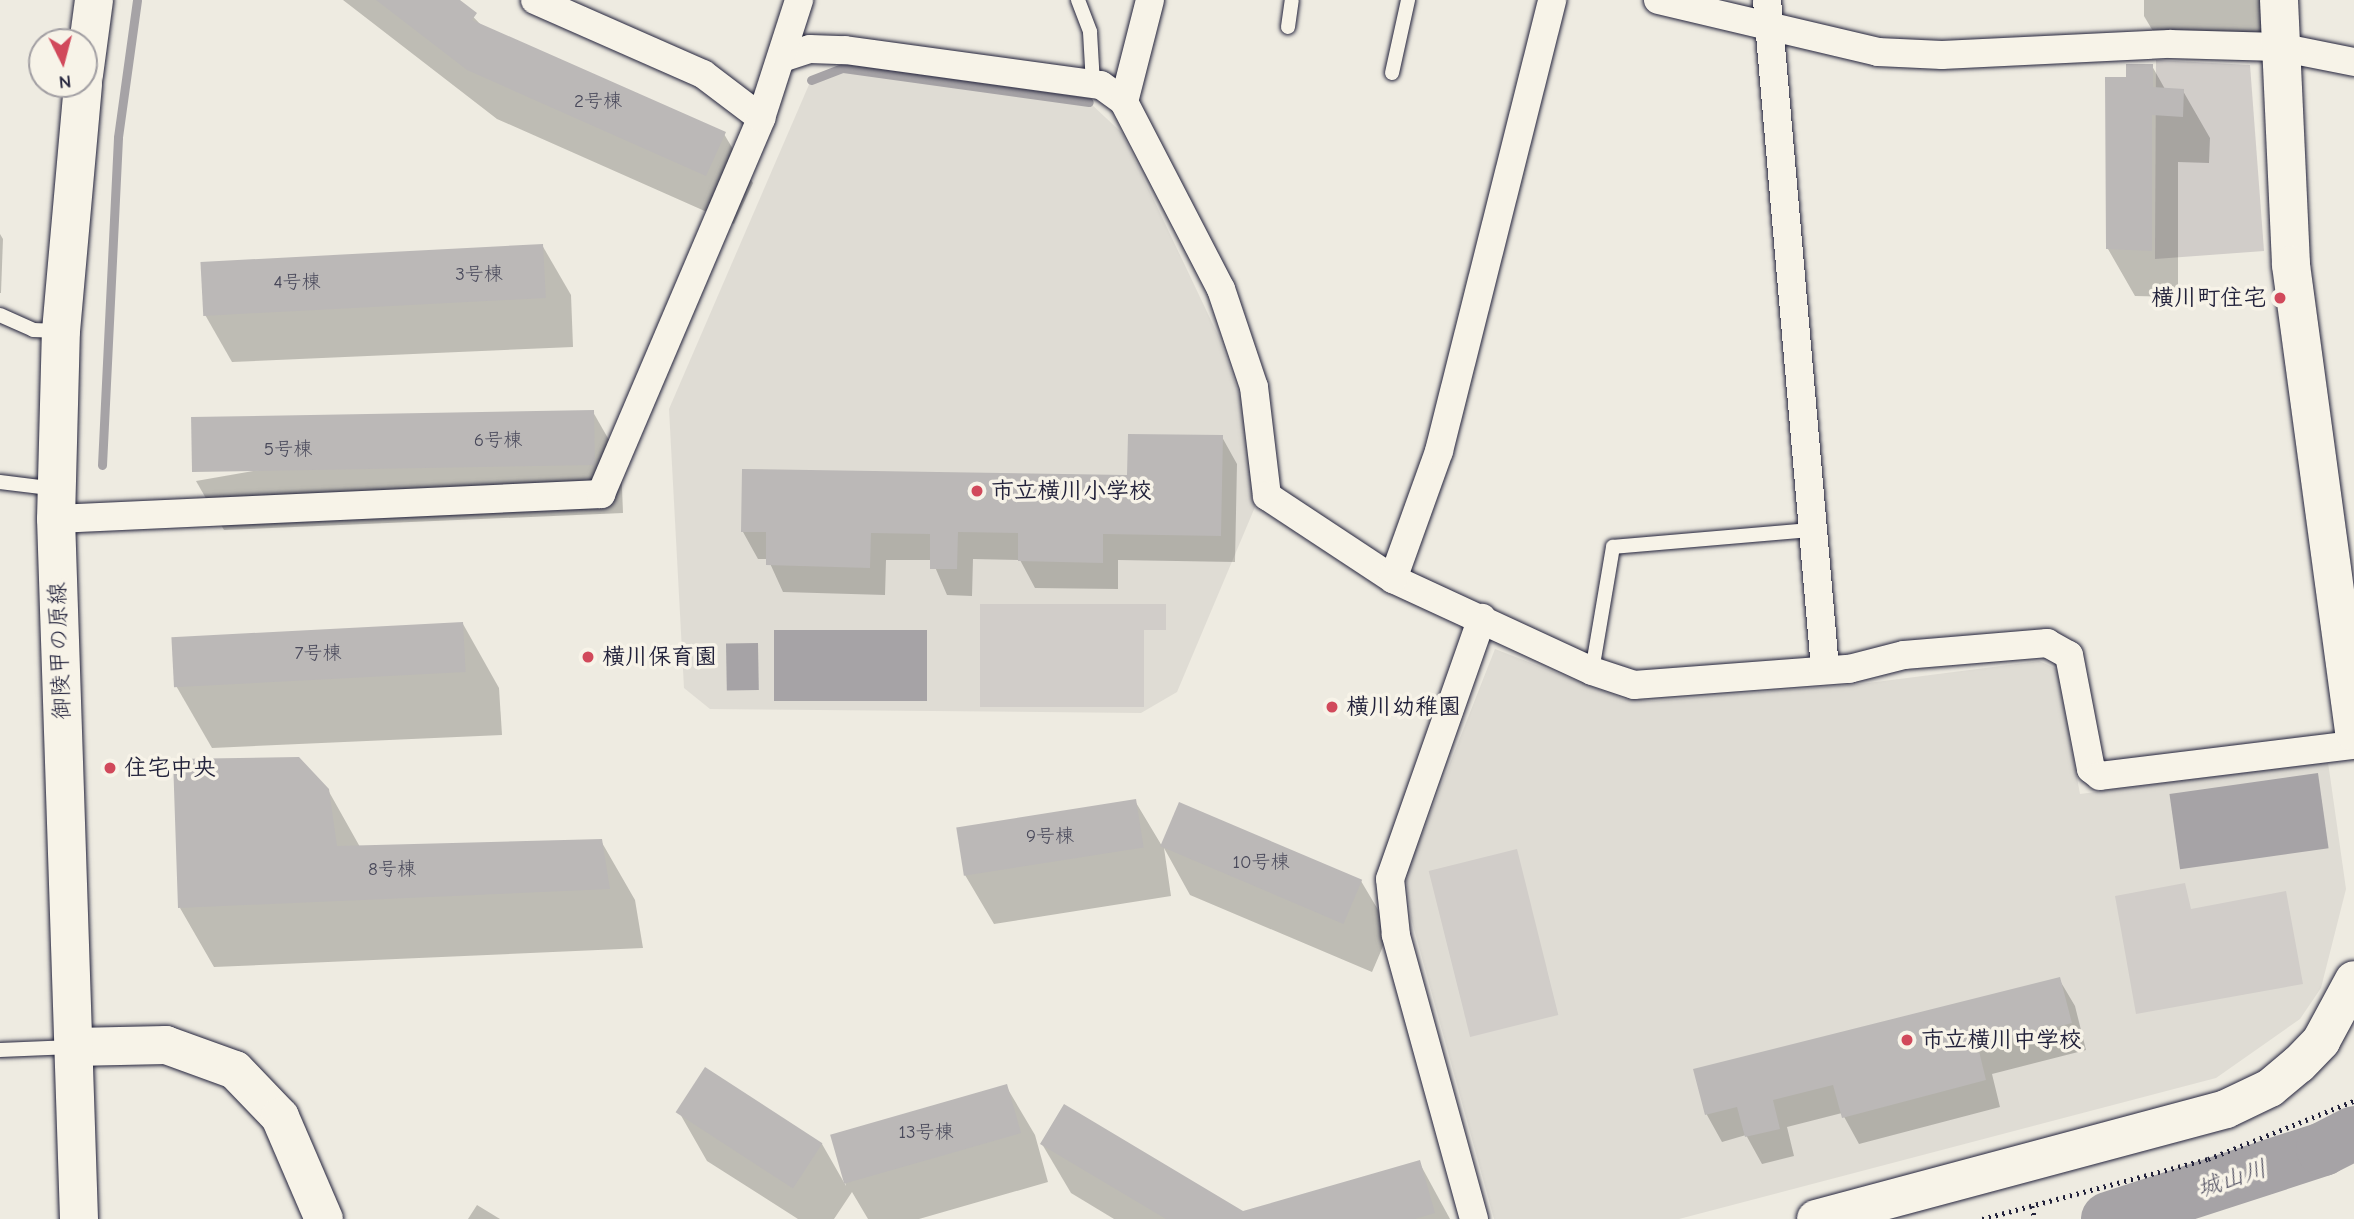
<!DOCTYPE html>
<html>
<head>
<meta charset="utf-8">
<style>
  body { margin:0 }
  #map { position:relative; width:2354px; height:1219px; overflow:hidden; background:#eeebe1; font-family:"Comic Neue","Klee One",sans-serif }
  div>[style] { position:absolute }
  .built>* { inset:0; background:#dfdcd4 }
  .green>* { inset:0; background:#d1cdc9; transform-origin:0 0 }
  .water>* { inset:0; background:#a6a3a6; transform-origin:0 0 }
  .shadow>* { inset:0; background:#0003 }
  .stream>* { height:9px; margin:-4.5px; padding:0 4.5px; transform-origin:4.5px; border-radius:4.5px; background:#a6a3a6 }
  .river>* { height:54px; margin:-27px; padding:0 27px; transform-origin:27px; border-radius:27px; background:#a6a3a6 }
  .building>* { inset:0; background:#bbb8b7; transform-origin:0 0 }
  .path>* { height:4.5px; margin-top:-2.25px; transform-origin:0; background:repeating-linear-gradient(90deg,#22223b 0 2px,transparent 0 7px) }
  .roads { filter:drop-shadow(0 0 2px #22223b) drop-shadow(0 0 2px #22223b) }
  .lane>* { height:14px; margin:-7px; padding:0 7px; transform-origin:7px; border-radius:7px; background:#f7f3e8 }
  .street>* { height:28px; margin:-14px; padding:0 14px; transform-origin:14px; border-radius:14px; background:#f7f3e8 }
  .secondary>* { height:38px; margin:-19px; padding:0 19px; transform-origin:19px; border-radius:19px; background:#f7f3e8 }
  .dots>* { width:19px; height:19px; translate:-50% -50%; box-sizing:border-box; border:4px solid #f7f3e8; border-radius:50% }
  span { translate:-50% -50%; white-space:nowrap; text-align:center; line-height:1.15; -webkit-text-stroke:7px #f7f3e8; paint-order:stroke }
  .number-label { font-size:19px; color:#48485a }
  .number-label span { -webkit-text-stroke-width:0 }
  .poi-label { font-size:23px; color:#22223b; font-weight:700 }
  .right { translate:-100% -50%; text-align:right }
  .left { translate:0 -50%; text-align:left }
  .street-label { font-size:23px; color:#22223b }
  .water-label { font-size:24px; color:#504f60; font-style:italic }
  .north { position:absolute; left:28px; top:28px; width:70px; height:70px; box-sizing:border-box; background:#f7f3e8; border:2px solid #a29fa3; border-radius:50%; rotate:174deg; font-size:19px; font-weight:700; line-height:28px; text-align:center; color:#22223b }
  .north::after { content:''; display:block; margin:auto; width:24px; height:32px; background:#d1495b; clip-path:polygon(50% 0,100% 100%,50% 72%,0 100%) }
</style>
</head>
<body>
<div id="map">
  <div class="built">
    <div style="clip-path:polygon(843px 68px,1089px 102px,1122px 133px,1218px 335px,1243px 405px,1255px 507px,1177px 692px,1141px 713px,710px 709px,684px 688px,669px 409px,811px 80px)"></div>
    <div style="clip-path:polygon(1495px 649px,1624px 699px,1653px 701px,1860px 684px,2039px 661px,2057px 669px,2080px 794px,2328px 762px,2346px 889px,2321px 988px,2300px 1019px,2216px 1078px,1679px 1219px,1494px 1219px,1411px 918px,1406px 875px)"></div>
  </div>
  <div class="green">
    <div style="clip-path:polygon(2156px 60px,2250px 65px,2264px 251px,2155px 259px)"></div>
    <div style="clip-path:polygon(980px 604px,1166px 604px,1166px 630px,1144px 630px,1144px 707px,980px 707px)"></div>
    <div style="left:1517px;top:849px;width:171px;height:91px;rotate:76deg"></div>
    <div style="clip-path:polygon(2185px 883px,2191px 909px,2286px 891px,2303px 984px,2136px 1014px,2115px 896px)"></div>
  </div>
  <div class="water">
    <div style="left:774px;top:630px;width:153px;height:71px"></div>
    <div style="left:758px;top:643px;width:47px;height:32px;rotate:89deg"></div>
    <div style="left:2318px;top:773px;width:76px;height:150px;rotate:82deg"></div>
  </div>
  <div class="shadow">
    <div style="clip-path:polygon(343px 0,457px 0,482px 26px,724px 134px,753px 183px,734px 224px,497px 119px)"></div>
    <div style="clip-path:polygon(2144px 0,2263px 0,2263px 42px,2160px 43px,2144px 16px)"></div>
    <div style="clip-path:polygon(2152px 66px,2165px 89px,2183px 91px,2210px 138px,2209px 163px,2178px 162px,2178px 297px,2135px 296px,2108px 249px,2128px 79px)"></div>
    <div style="clip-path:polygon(0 234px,3px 239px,1px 293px,0 293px)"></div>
    <div style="clip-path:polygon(542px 245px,571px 295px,573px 347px,232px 362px,204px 313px)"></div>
    <div style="clip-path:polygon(593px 412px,621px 461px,623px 513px,224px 530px,196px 481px)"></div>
    <div style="clip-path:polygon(1222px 437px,1237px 464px,1235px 562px,1118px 560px,1118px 589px,1035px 588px,1020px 560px,973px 559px,972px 596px,947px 595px,932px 560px,886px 560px,885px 595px,783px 592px,768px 559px,758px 559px,743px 532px,1129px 477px)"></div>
    <div style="clip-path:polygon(463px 624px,499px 688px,502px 735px,212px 748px,175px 684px)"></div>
    <div style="clip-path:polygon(328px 790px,360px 847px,601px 841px,635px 900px,643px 948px,214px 967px,180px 908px)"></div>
    <div style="clip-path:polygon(1135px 801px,1162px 846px,1361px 881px,1390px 930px,1372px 972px,1190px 895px,1164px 848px,1171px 896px,994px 924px,965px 875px)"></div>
    <div style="clip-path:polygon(2059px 979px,2075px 1006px,2086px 1050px,1992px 1074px,2000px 1107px,1859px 1144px,1842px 1113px,1787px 1127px,1794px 1156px,1762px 1164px,1746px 1135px,1722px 1142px,1707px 1115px,1696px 1071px)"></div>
    <div style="clip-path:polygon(1006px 1086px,1035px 1135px,1048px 1182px,919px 1219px,868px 1219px,852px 1192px,834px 1219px,798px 1219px,707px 1161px,679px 1112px,822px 1144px,846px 1186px,833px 1135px)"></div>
    <div style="clip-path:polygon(1042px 1144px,1238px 1219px,1114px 1219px,1071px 1193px)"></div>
    <div style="clip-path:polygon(1419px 1162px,1450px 1219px,1242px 1219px)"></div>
    <div style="clip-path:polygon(477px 1205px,500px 1219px,468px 1219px)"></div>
  </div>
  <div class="stream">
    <div style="left:811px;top:80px;width:34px;rotate:-21deg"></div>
    <div style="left:843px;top:68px;width:248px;rotate:7.9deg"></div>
    <div style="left:102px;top:465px;width:328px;rotate:-87.2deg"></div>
    <div style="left:118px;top:137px;width:138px;rotate:-82.1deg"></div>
  </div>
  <div class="river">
    <div style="left:2108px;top:1219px;width:226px;rotate:-18deg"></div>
    <div style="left:2323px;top:1149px;width:35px;rotate:-27deg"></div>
  </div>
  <div class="building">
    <div style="clip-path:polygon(376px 0,460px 0,477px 13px,472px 20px,726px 132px,706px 176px,467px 70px)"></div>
    <div style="clip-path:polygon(2126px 64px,2153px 64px,2153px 87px,2184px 89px,2183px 117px,2152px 115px,2152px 251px,2106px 249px,2105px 77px,2126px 77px)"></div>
    <div style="left:543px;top:244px;width:54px;height:343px;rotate:87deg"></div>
    <div style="left:594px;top:410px;width:55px;height:403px;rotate:89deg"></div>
    <div style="clip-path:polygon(1128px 434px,1223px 435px,1221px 536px,1103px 534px,1103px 563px,1018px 561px,1018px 533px,958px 532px,957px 569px,930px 569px,930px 534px,871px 533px,870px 568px,766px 565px,766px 532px,741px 532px,742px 469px,1127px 475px)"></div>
    <div style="left:463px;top:622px;width:50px;height:292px;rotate:87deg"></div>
    <div style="clip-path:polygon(299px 757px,329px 789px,337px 846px,602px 839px,610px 889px,178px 908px,173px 759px)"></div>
    <div style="left:1136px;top:799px;width:49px;height:182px;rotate:81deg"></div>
    <div style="left:1179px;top:802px;width:199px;height:48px;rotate:23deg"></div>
    <div style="clip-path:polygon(2060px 977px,2072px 1023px,1978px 1047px,1986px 1080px,1842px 1118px,1833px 1085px,1773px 1100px,1780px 1129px,1745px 1137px,1737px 1107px,1705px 1115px,1693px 1069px)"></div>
    <div style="left:705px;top:1067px;width:140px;height:54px;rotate:33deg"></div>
    <div style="left:1007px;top:1084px;width:51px;height:184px;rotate:74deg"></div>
    <div style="clip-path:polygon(1064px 1104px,1243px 1211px,1420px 1160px,1435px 1213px,1415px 1219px,1166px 1219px,1040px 1144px)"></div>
  </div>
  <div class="path">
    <div style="left:2032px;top:1206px;width:13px;rotate:77deg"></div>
    <div style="left:1982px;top:1219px;width:234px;rotate:-14.9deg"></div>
    <div style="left:2208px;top:1159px;width:157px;rotate:-21.7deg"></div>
  </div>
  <div class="roads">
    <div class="lane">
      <div style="left:1078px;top:0;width:34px;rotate:69deg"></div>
      <div style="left:1090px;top:32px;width:52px;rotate:86.7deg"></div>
      <div style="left:1288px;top:27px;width:27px;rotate:-82deg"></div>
      <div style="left:1392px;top:73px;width:75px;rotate:-77.6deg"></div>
      <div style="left:0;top:315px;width:36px;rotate:24deg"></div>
      <div style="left:33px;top:330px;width:26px;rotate:2deg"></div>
      <div style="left:0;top:482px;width:56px;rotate:7.1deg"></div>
      <div style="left:1592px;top:671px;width:126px;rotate:-80.4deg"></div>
      <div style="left:1613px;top:547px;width:200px;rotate:-4.9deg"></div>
      <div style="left:0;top:1050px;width:72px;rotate:-2.4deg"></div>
    </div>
    <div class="street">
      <div style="left:535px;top:0;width:184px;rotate:23.8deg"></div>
      <div style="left:703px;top:74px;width:73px;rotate:37.2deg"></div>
      <div style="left:1658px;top:0;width:226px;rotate:13.3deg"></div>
      <div style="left:1878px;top:52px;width:64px;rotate:2.7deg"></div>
      <div style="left:1942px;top:55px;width:228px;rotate:-2.8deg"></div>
      <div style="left:2170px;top:44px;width:109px;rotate:1.6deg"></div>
      <div style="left:2279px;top:47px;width:76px;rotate:11.3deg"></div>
      <div style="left:1767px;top:0;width:671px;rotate:85.04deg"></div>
      <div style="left:782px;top:58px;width:29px;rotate:-18deg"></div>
      <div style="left:810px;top:49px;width:35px;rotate:2deg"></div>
      <div style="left:845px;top:50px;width:258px;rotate:7.8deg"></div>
      <div style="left:1101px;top:85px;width:29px;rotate:36deg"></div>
      <div style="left:1124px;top:102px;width:211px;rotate:62.6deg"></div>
      <div style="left:1221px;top:289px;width:103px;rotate:71.4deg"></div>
      <div style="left:1254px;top:387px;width:110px;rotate:83.2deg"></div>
      <div style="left:1267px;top:496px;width:151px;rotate:33.4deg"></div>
      <div style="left:1393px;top:579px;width:219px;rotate:24.8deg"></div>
      <div style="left:1592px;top:671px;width:44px;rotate:18.4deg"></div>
      <div style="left:1634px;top:685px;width:216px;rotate:-4.3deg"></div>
      <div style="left:1849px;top:669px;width:57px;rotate:-14.3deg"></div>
      <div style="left:1904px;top:655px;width:144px;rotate:-4.8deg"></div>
      <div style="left:2047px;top:643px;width:25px;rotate:29deg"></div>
      <div style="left:2069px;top:655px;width:116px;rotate:79.1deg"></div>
      <div style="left:2091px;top:769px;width:11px;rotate:38deg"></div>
      <div style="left:2100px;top:776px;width:256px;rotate:-7deg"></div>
      <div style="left:1124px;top:102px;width:105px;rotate:-75.7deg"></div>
      <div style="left:56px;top:519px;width:546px;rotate:-2.63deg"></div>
      <div style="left:601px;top:494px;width:409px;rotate:-66.9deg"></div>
      <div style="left:761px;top:118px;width:124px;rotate:-72.1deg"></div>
      <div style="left:1393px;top:579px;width:136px;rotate:-70.2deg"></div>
      <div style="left:1439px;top:451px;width:465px;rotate:-75.9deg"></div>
      <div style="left:1474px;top:1219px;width:295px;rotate:-105.4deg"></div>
      <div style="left:1396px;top:935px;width:56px;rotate:-96.1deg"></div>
      <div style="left:1390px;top:879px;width:277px;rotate:-70.6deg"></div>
    </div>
    <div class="secondary">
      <div style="left:2279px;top:0;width:265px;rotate:87.4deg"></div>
      <div style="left:2291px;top:265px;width:471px;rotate:82.3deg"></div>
      <div style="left:84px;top:75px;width:76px;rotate:-82.4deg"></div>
      <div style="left:74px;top:1047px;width:92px;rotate:-1.2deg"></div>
      <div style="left:166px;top:1045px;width:73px;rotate:19.9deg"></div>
      <div style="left:235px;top:1070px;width:65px;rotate:46.2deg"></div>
      <div style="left:280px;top:1117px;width:111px;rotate:66.7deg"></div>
      <div style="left:79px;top:1219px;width:700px;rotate:-91.88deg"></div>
      <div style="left:56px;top:519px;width:188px;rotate:-88.5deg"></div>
      <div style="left:61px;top:331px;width:248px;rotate:-84.9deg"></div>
      <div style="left:1816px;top:1219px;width:424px;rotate:-15deg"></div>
      <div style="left:2226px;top:1109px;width:49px;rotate:-25.5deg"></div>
      <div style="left:2270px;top:1088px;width:38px;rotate:-40deg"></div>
      <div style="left:2299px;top:1064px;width:32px;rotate:-46deg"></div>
      <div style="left:2321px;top:1041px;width:69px;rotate:-61.6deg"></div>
    </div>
  </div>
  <div class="dots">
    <div style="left:2280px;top:298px;background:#d1495b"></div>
    <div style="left:977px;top:491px;background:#d1495b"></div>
    <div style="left:588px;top:657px;background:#d1495b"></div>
    <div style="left:1332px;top:707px;background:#d1495b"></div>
    <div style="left:110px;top:768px;background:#d1495b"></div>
    <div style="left:1907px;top:1040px;background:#d1495b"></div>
  </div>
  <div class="number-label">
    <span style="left:598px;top:102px">2号棟</span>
    <span style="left:479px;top:275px">3号棟</span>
    <span style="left:297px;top:283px">4号棟</span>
    <span style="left:498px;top:441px">6号棟</span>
    <span style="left:288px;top:450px">5号棟</span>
    <span style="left:318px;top:654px">7号棟</span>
    <span style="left:1050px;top:837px">9号棟</span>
    <span style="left:1261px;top:863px">10号棟</span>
    <span style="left:392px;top:870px">8号棟</span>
    <span style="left:926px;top:1133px">13号棟</span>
  </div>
  <div class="poi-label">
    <span class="right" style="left:2266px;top:298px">横川町住宅</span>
    <span class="left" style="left:991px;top:491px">市立横川小学校</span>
    <span class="left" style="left:602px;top:657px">横川保育園</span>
    <span class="left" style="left:1346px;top:707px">横川幼稚園</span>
    <span class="left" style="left:124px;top:768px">住宅中央</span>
    <span class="left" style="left:1921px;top:1040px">市立横川中学校</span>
  </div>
  <div class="street-label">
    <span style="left:60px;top:651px;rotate:-92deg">御陵甲の原線</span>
  </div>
  <div class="water-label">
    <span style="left:2232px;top:1179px;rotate:-18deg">城山川</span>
  </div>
  <div class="north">N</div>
</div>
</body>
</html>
